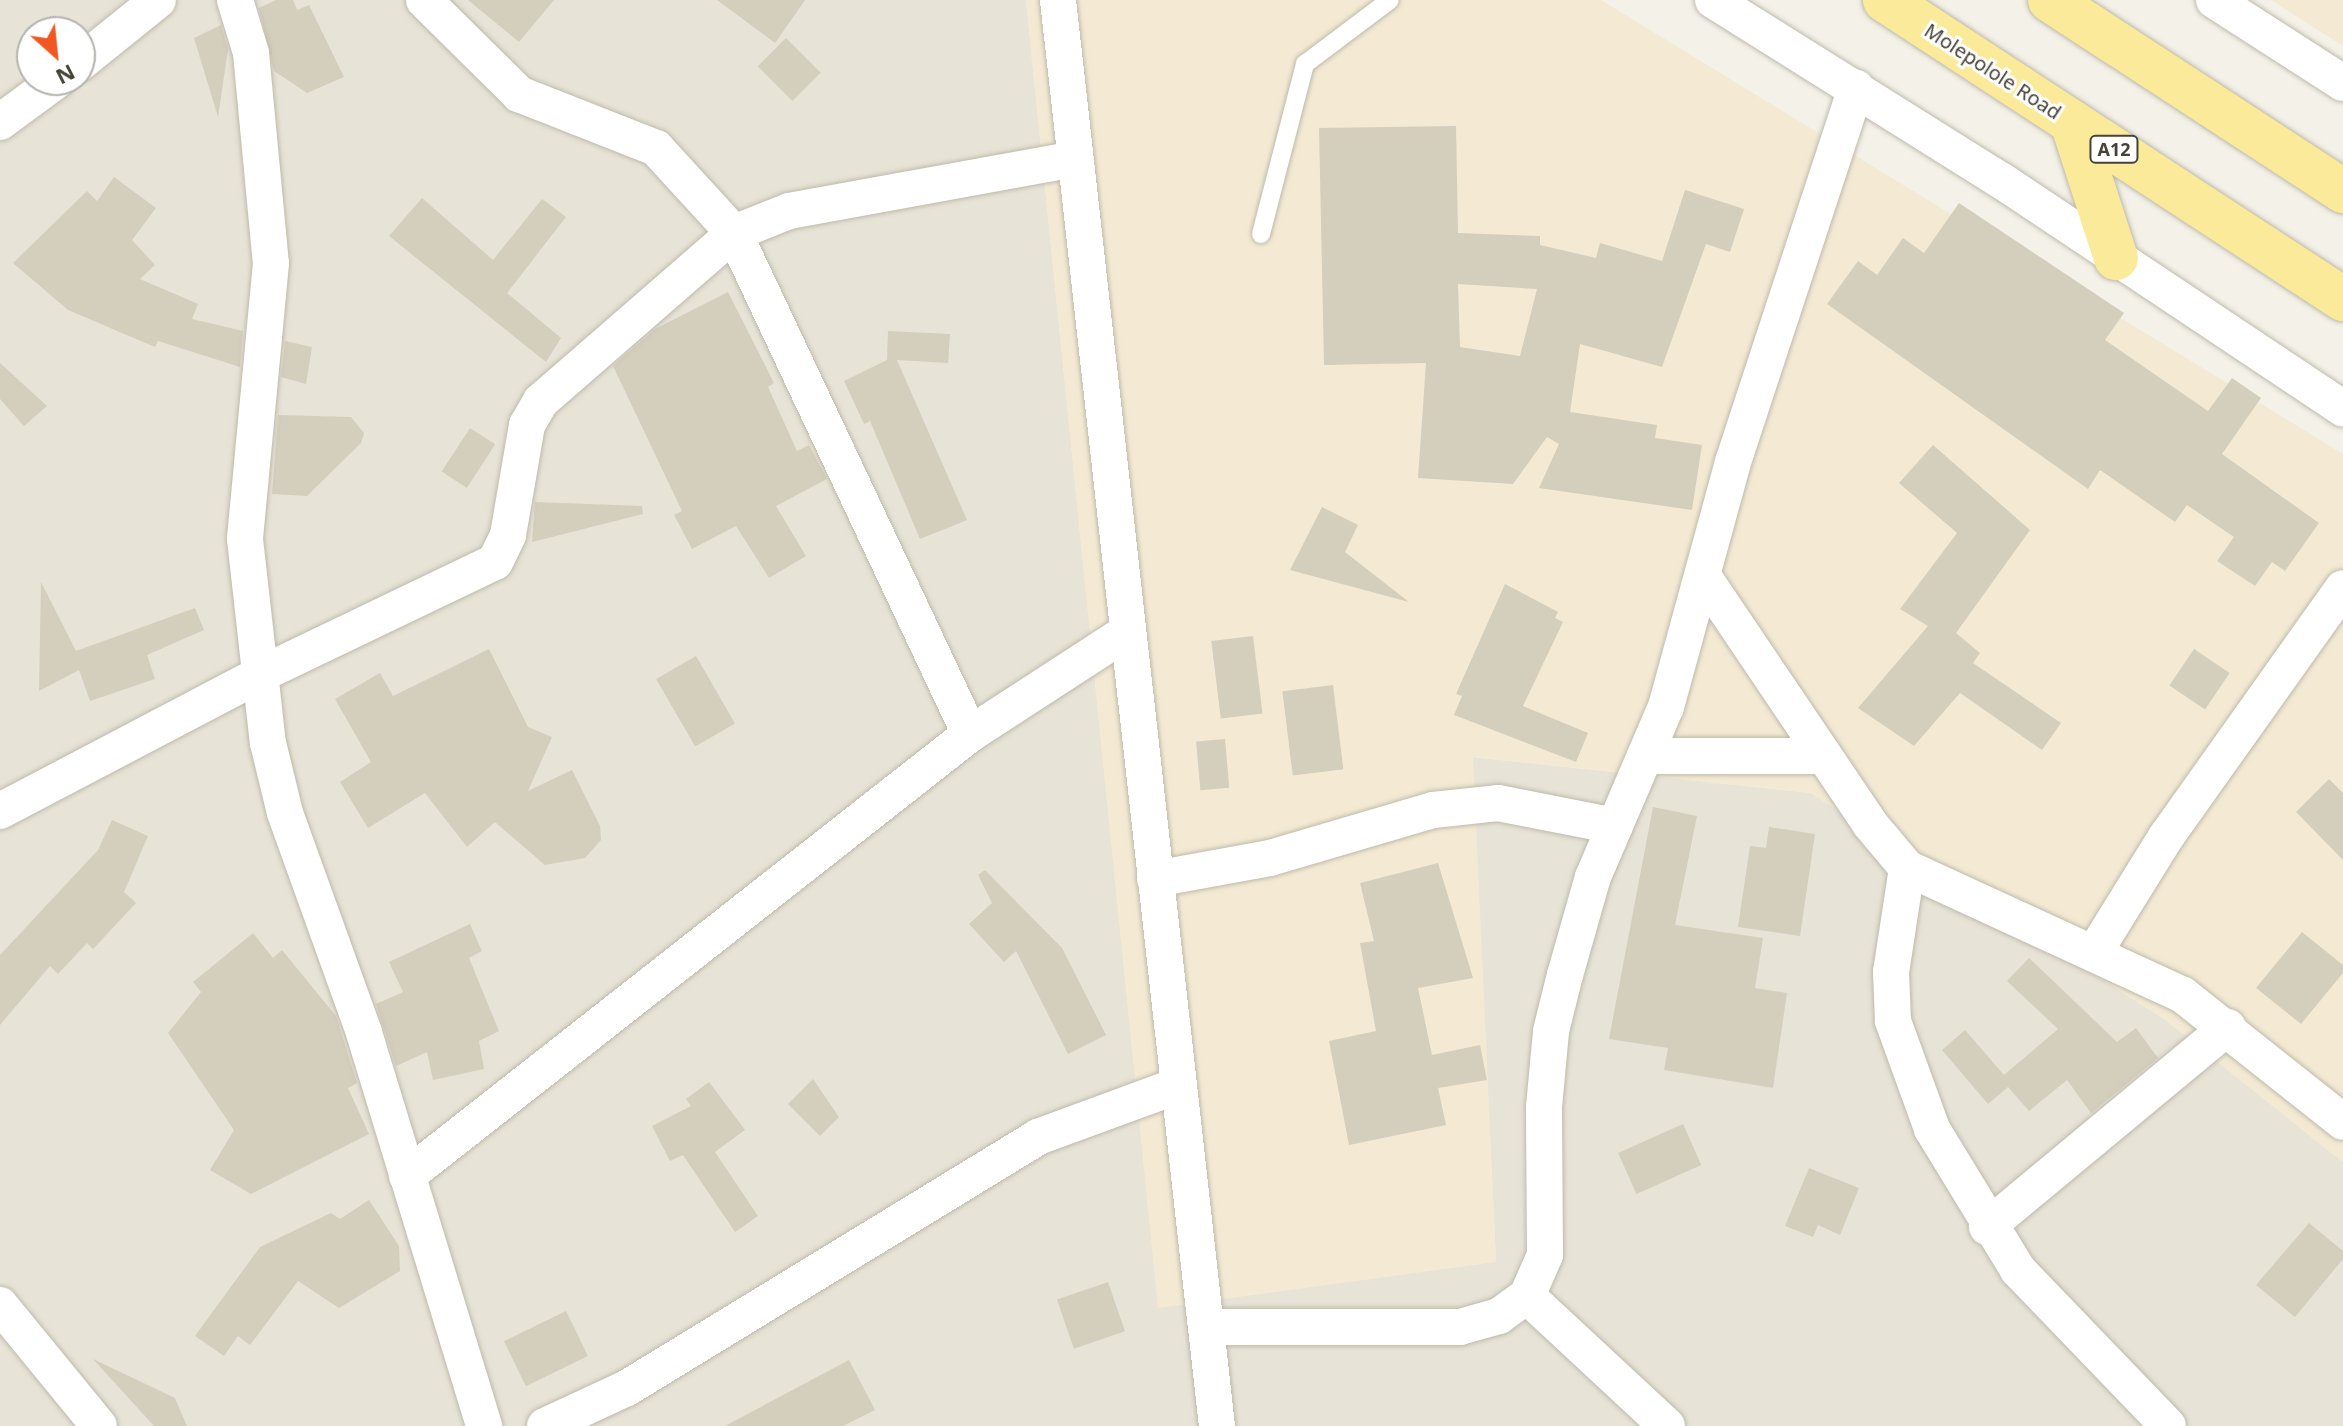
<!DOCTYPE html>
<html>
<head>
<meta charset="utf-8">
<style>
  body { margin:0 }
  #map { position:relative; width:2343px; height:1426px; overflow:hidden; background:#f3f1e8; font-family:"Noto Sans",sans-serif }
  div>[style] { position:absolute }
  .residential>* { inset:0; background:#e7e3d6 }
  .commercial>* { inset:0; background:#f4ead4 }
  .building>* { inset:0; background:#d4cebd; transform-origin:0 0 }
  .roads { filter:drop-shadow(0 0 2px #bebaab) drop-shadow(0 0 2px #bebaab) }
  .lane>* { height:18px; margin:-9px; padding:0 9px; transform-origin:9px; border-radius:9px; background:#fff }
  .street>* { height:36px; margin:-18px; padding:0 18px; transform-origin:18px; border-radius:18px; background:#fff }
  .primary>* { height:44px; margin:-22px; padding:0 22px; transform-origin:22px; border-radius:22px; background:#faea9a }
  span { translate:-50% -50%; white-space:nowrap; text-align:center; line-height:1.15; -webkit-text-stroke:6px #fff; paint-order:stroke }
  .shield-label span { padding:2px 6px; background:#fff; border:2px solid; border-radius:6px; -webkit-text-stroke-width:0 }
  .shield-label { font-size:18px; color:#464237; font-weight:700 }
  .street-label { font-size:20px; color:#464237 }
  .north { position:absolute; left:16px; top:16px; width:80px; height:80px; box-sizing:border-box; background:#fff; border:2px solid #b5b3af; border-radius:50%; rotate:153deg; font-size:22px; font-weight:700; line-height:32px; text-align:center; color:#464237 }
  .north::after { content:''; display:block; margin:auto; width:28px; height:36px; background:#f15821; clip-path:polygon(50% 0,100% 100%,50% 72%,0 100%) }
</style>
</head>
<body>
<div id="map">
  <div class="residential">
    <div style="clip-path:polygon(evenodd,0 0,1026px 0,1159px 1307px,1496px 1261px,1472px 757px,1811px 793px,2164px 1019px,2343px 1162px,2343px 1426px,0 1426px,0 0,32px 32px,80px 32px,80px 80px,32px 80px,32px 32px)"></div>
  </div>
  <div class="commercial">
    <div style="clip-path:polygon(1026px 0,1601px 0,2343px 454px,2343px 1162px,2164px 1019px,1811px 793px,1473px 757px,1496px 1262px,1158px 1308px)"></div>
    <div style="clip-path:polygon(2271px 0,2343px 0,2343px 46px)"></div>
  </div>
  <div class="building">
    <div style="clip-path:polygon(276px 0,293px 0,297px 10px,309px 5px,344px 77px,307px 93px,274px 71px,259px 8px)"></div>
    <div style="clip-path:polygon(468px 0,554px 0,519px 42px)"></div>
    <div style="clip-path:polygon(717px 0,805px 0,775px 43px)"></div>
    <div style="clip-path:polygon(221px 25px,228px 49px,218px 117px,194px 38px)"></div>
    <div style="left:786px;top:38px;width:49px;height:40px;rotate:45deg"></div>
    <div style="clip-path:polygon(evenodd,1456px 126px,1458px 233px,1540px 236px,1540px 245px,1596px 258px,1600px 243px,1662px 261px,1685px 190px,1744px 209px,1730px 252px,1706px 244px,1662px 367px,1580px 344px,1570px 412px,1657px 425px,1655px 438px,1702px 445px,1692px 510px,1539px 488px,1559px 444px,1547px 437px,1513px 484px,1418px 478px,1426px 363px,1324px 365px,1319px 128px,1456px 126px,1458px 284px,1537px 289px,1520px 356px,1460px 347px,1458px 284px)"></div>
    <div style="clip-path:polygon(114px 177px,156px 208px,132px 240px,155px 265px,140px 279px,198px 304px,192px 319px,243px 331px,240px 367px,158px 341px,155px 347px,68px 310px,13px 263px,87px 191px,97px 201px)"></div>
    <div style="clip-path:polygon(422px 198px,493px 260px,542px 199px,566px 217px,507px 293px,561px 338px,546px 362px,389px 236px)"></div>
    <div style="clip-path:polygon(1959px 203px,2124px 313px,2105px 340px,2208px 411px,2232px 378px,2261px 398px,2222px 454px,2319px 523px,2285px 571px,2272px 562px,2255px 586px,2217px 561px,2234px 537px,2187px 505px,2175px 522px,2100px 470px,2088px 489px,1827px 304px,1858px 261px,1877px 275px,1903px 238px,1924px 253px)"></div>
    <div style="clip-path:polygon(728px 292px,774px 383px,768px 387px,797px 451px,809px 445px,827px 479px,776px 506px,806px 556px,769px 578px,736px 526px,692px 549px,674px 515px,682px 511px,613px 366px,655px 329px)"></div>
    <div style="clip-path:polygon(888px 331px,950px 334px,948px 363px,897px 360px,967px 520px,920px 539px,870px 421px,864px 424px,844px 381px,887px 360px)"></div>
    <div style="clip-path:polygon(285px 341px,312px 347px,306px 384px,281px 377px)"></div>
    <div style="clip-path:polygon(0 363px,47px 406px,24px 426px,0 399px)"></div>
    <div style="clip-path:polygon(278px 415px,351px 417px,364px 433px,361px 443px,307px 496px,272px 494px)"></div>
    <div style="left:470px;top:428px;width:30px;height:52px;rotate:33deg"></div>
    <div style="clip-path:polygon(1933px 445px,2030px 530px,1956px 633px,1980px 653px,1973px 663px,2061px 723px,2042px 750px,1960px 693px,1914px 746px,1858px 708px,1928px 626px,1900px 609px,1957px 533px,1899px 483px)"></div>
    <div style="clip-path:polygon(535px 502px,642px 506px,643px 514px,532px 542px)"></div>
    <div style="clip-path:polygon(1322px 507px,1358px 525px,1345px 552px,1409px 602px,1290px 570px)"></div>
    <div style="clip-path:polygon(41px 582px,76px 651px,195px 608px,204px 630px,147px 655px,155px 679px,90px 701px,79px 670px,39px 691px)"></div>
    <div style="clip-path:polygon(1505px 584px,1558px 612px,1555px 618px,1563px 622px,1523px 706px,1588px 733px,1576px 762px,1454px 715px,1462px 696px,1456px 694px)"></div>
    <div style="left:1253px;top:636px;width:78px;height:42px;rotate:83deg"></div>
    <div style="clip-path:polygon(489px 649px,528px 727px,552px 737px,528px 791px,572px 770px,600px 826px,601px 840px,585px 858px,545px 865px,495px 822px,467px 847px,425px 793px,368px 828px,340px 782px,371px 762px,335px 699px,380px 673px,393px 696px)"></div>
    <div style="left:2194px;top:649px;width:43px;height:44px;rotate:34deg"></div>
    <div style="left:696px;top:656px;width:78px;height:46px;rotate:60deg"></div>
    <div style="left:1333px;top:685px;width:85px;height:51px;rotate:83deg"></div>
    <div style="left:1225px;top:739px;width:49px;height:29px;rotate:85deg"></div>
    <div style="clip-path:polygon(2329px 779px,2343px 793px,2343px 860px,2296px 812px)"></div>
    <div style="clip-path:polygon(1653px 807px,1697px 816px,1675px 925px,1763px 938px,1755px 988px,1787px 993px,1773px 1088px,1664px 1070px,1668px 1048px,1609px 1039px)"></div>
    <div style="clip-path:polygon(112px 820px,148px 836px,124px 892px,136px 903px,93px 949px,87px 943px,58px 974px,50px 966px,0 1025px,0 955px,98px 850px)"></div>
    <div style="clip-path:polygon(1769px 827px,1815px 834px,1800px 936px,1738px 927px,1750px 846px,1766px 848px)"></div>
    <div style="clip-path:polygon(1438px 863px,1473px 978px,1418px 988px,1432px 1055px,1480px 1045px,1487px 1080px,1438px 1088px,1446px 1125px,1349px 1145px,1329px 1041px,1376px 1031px,1360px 943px,1374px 941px,1360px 883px)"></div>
    <div style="clip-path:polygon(985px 870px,1062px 948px,1106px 1035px,1068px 1054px,1016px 951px,1004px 962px,969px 924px,992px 903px,978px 875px)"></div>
    <div style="clip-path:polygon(470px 924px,482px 951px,469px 958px,499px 1031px,479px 1041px,484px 1069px,433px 1080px,427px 1052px,396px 1066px,376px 1004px,403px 992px,389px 962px)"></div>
    <div style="clip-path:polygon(2302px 932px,2343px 965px,2343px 973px,2301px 1024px,2256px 988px)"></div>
    <div style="clip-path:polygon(253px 933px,273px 958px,282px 950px,336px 1016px,357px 1083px,348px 1088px,369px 1134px,251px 1194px,210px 1170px,234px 1130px,168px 1033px,201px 992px,193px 982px)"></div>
    <div style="clip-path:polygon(2029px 958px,2117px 1042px,2136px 1028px,2158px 1058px,2091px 1113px,2067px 1080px,2029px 1111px,2008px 1087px,1988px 1104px,1942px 1050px,1965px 1030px,2004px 1075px,2058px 1029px,2007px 981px)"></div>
    <div style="clip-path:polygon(813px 1079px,839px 1117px,820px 1136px,788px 1104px)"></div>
    <div style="clip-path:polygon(709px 1082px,745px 1130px,715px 1152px,758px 1216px,735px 1232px,683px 1155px,670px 1161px,652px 1126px,691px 1106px,686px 1099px)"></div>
    <div style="left:1683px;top:1124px;width:45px;height:71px;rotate:66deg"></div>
    <div style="clip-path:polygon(1809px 1168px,1859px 1188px,1840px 1235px,1818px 1225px,1813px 1237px,1785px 1226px)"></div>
    <div style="clip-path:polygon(369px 1200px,399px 1246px,400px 1271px,339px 1308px,298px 1281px,250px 1345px,238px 1336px,224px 1356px,195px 1336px,260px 1247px,331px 1213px,340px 1219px)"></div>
    <div style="clip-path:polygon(2309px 1223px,2343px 1251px,2343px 1259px,2295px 1317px,2256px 1285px)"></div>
    <div style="left:1108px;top:1282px;width:52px;height:54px;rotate:71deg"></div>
    <div style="left:566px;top:1311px;width:50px;height:69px;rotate:64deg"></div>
    <div style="clip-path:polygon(93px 1359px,175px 1398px,187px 1426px,154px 1426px)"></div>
    <div style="clip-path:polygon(849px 1360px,875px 1410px,843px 1426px,725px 1426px)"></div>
  </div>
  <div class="roads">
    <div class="lane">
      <div style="left:1261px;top:234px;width:176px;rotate:-75.5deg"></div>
      <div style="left:1305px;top:64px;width:106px;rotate:-37deg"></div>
    </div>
    <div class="street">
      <div style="left:235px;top:0;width:55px;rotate:73.2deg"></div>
      <div style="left:251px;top:53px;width:211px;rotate:84.6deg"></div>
      <div style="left:271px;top:263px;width:277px;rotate:95.4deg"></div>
      <div style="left:245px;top:539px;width:205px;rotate:83.6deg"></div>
      <div style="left:268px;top:743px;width:72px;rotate:76.3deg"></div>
      <div style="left:285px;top:813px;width:234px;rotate:70.2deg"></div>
      <div style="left:364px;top:1033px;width:411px;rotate:73deg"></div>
      <div style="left:424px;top:0;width:134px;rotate:44.7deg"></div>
      <div style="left:519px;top:94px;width:147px;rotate:21.5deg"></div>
      <div style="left:656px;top:148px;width:115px;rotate:47.5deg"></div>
      <div style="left:734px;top:233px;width:554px;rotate:64.78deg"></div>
      <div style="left:1058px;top:0;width:1435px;rotate:83.64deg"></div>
      <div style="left:1713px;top:0;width:341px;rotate:32.1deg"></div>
      <div style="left:2002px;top:181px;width:410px;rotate:33.7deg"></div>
      <div style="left:2214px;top:0;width:153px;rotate:32.8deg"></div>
      <div style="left:80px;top:63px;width:100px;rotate:-38.9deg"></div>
      <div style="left:0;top:122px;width:71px;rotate:-36.4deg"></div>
      <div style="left:1705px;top:579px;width:295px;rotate:56deg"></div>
      <div style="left:1870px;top:824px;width:57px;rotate:49.9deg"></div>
      <div style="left:1907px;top:868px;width:304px;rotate:24.7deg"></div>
      <div style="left:2183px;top:995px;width:204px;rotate:38.4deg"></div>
      <div style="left:1645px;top:756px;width:179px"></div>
      <div style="left:0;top:811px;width:295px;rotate:-27.7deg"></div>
      <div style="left:261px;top:674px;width:259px;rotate:-25.6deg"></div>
      <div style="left:495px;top:562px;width:30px;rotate:-64deg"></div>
      <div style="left:508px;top:535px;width:112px;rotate:-80.2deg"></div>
      <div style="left:527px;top:425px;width:28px;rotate:-60deg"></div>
      <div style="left:541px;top:401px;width:256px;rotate:-41deg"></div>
      <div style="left:734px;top:233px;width:59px;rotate:-21.8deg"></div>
      <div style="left:789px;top:211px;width:290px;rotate:-10.3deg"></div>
      <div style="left:1907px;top:868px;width:105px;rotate:98.7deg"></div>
      <div style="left:1891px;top:972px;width:49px;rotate:87.7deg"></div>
      <div style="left:1893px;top:1021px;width:115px;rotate:70.1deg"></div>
      <div style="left:1932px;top:1129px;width:165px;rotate:58.6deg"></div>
      <div style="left:2018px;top:1270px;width:216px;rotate:46.1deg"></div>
      <div style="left:1155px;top:879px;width:117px;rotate:-10.3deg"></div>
      <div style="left:1270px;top:858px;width:170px;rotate:-16.4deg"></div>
      <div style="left:1433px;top:810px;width:65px;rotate:-6.1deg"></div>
      <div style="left:1498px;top:803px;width:119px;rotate:11.1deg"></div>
      <div style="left:2094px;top:953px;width:137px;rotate:-58.2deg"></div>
      <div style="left:2166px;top:837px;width:305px;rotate:-54.6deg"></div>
      <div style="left:407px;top:1176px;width:716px;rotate:-38.13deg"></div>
      <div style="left:970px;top:734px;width:187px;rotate:-33deg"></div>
      <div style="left:1987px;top:1227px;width:313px;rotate:-39.7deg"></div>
      <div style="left:1527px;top:1296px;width:191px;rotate:42.9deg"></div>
      <div style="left:0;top:1305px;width:156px;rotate:50.7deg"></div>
      <div style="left:1206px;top:1327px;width:254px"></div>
      <div style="left:1460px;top:1327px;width:41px;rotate:-15.8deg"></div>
      <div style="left:1499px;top:1316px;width:34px;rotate:-36deg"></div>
      <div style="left:1527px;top:1296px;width:45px;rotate:-66.3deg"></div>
      <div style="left:1545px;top:1255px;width:148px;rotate:-90.4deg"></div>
      <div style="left:1544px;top:1107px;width:76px;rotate:-84.7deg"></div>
      <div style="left:1551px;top:1031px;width:58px;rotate:-76deg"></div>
      <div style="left:1565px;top:975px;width:102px;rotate:-74.1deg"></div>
      <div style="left:1593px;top:877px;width:185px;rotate:-66.8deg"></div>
      <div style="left:1666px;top:707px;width:254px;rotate:-74.7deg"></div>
      <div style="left:1733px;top:462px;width:394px;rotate:-71.8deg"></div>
      <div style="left:545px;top:1426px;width:90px;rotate:-24.9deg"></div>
      <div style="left:627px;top:1388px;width:482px;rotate:-31.4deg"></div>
      <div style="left:1038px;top:1137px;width:150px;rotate:-20.2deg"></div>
    </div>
    <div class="primary">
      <div style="left:1885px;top:0;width:547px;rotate:33.14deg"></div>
      <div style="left:2050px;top:0;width:350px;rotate:33.1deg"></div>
      <div style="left:2072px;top:122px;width:143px;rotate:72.1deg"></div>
    </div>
  </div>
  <div class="shield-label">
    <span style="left:2114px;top:149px">A12</span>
  </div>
  <div class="street-label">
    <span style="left:1993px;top:71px;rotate:33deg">Molepolole Road</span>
  </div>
  <div class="north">N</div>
</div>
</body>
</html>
